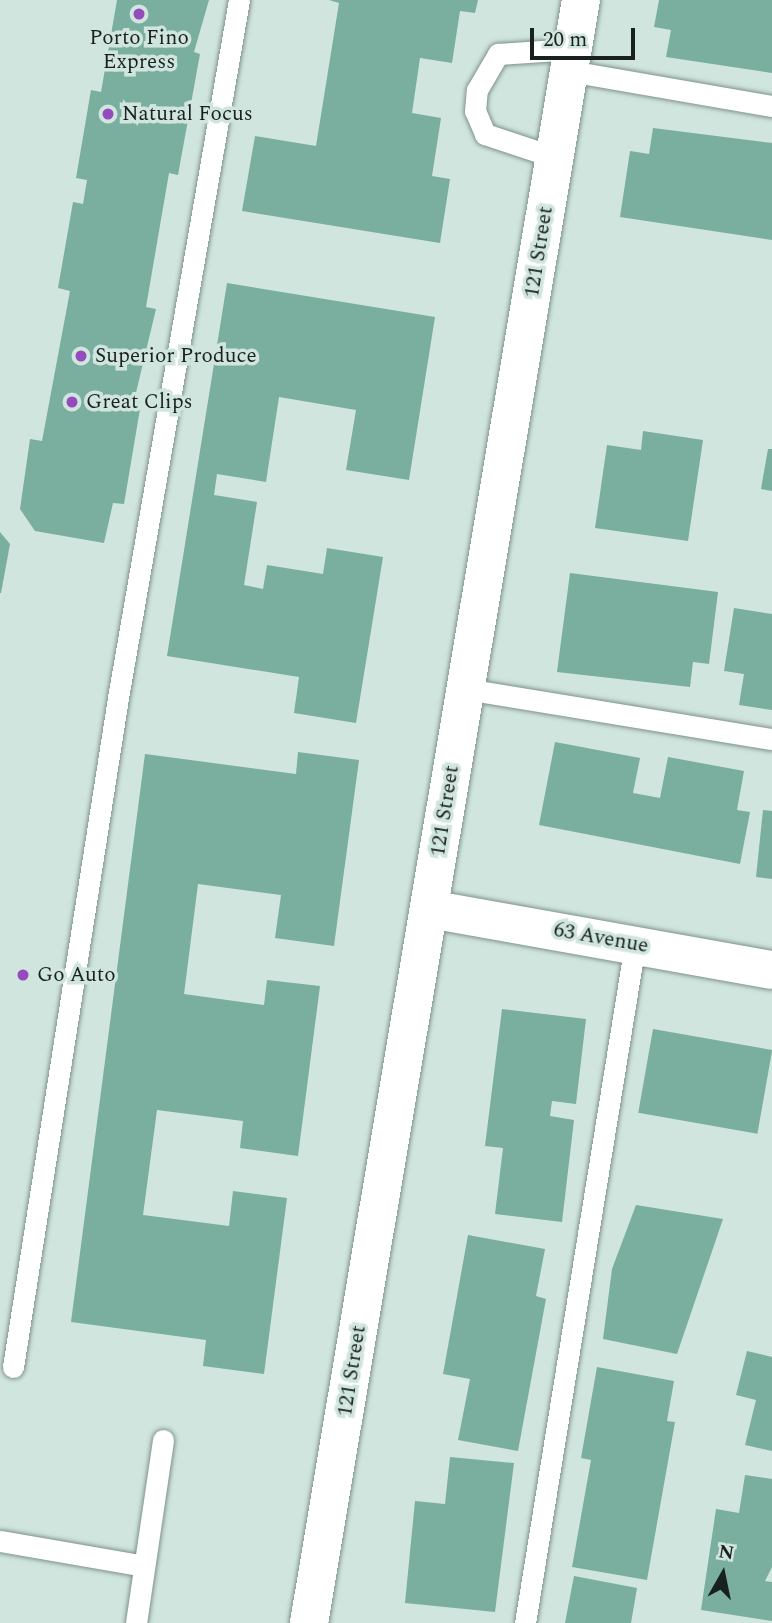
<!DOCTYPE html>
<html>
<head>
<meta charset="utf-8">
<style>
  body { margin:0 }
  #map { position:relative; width:772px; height:1623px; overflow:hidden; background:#d0e5de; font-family:Spectral,serif }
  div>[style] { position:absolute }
  .building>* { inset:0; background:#7aae9e; transform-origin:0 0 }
  .roads { filter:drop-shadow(0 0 2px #7f938c) drop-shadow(0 0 2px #7f938c) }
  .service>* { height:21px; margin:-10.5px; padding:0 10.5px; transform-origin:10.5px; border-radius:10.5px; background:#fff }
  .minor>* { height:38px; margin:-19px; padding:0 19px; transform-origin:19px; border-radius:19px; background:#fff }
  .tertiary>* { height:38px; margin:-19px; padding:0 19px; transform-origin:19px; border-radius:19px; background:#fff }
  .dots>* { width:19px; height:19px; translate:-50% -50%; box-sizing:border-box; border:4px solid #d0e5de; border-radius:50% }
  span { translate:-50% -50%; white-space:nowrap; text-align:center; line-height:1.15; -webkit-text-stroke:7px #d0e5de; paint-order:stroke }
  .poi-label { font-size:21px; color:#19211f }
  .left { translate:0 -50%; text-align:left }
  .street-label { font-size:21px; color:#19211f }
  .north { position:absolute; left:688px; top:1539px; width:70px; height:70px; -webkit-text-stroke:5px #d0e5de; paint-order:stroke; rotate:9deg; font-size:19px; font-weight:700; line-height:28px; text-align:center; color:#19211f }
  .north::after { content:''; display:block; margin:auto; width:24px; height:32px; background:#19211f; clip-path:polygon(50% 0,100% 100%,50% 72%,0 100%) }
  .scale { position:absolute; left:530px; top:28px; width:105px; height:32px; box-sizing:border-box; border:4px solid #19211f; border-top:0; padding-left:9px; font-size:21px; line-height:24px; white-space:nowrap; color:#19211f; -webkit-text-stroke:5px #d0e5de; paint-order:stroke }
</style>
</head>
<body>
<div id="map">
  <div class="building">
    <div style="clip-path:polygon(117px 0,209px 0,194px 52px,200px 54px,178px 175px,169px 173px,146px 307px,156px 309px,134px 401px,141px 403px,124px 504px,113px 503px,104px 543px,35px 531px,20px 509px,30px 439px,42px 441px,70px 291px,58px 288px,73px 202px,83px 204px,87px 180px,76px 178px,91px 90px,101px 92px)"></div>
    <div style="clip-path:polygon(329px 0,478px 0,475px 13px,460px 11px,452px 63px,420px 58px,412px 113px,441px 118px,432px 176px,450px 179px,440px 243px,242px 211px,255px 136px,316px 146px,339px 3px)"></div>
    <div style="clip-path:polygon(659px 0,772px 0,772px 73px,666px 57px,671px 30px,654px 27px)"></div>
    <div style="clip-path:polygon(653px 128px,772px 143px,772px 240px,620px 217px,630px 151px,649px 154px)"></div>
    <div style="clip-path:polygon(227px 283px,435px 317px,409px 480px,346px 470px,356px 410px,279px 397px,266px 482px,217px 474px,214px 495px,257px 502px,244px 585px,263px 589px,267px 565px,323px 574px,327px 548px,383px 557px,356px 723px,294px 713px,299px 677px,167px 656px)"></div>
    <div style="clip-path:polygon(643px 431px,703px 440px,688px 541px,595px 528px,607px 445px,641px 450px)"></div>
    <div style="clip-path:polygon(768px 449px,772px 449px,772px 491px,761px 489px)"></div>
    <div style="clip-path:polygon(0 532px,10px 544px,1px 593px,0 593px)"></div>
    <div style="clip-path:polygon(570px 573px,718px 592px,709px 664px,693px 662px,690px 687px,557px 672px)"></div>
    <div style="clip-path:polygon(734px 608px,772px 614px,772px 710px,739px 705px,744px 674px,724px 671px)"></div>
    <div style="clip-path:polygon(555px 742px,640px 758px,633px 793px,660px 798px,668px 757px,744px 771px,737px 810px,750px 812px,740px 864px,539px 825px)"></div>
    <div style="clip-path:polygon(298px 752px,359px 760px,334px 946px,275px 938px,281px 895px,198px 884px,184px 994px,264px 1005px,267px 980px,320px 986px,298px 1156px,240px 1148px,243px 1121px,157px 1110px,143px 1215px,229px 1226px,233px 1191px,287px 1198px,264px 1374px,203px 1366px,206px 1340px,71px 1322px,145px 754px,296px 774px)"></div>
    <div style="clip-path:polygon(763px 810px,772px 811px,772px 879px,756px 877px)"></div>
    <div style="clip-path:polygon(502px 1009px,586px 1019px,576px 1104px,552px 1101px,550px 1116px,574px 1120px,562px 1222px,495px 1214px,503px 1148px,485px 1146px)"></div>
    <div style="left:653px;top:1029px;width:121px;height:85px;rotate:10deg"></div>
    <div style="clip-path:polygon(636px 1205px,723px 1219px,677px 1354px,603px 1339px,612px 1269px)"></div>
    <div style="clip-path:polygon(468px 1235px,545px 1249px,536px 1296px,546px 1299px,518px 1451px,458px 1440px,470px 1379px,443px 1374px)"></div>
    <div style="clip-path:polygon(747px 1351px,772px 1357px,772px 1451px,745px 1445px,756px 1400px,736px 1395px)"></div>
    <div style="clip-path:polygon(597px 1367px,674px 1381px,667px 1421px,675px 1422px,647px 1580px,572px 1567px,591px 1460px,581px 1458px)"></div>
    <div style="clip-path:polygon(450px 1457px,514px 1463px,495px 1612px,405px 1603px,415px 1501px,445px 1504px)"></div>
    <div style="clip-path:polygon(745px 1475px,772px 1479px,772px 1567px,765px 1581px,772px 1582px,772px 1621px,701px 1610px,716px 1509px,739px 1513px)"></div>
    <div style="clip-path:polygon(574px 1576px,637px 1588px,631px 1623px,565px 1623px)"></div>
  </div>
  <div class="roads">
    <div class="service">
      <div style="left:569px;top:71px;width:206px;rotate:9.8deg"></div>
      <div style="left:554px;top:157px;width:73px;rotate:-161.6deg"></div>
      <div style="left:485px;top:134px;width:25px;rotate:-113deg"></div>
      <div style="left:475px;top:111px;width:21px;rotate:-85deg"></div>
      <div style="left:477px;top:90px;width:42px;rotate:-59.7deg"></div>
      <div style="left:498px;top:54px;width:74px;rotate:-3.9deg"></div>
      <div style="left:466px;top:689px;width:310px;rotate:9.3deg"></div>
      <div style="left:13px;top:1367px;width:683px;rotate:-81.08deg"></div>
      <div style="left:119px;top:692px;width:702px;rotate:-80.16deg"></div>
      <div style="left:0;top:1541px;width:146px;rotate:9.8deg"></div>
      <div style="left:136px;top:1623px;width:185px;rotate:-81.6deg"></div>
      <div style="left:525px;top:1623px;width:688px;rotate:-80.8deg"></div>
    </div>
    <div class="minor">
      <div style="left:429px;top:909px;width:348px;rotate:10.1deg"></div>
    </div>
    <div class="tertiary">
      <div style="left:309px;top:1623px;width:1646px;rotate:-80.49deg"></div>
    </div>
  </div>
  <div class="dots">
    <div style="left:139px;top:14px;background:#954bbe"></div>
    <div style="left:108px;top:114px;background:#954bbe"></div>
    <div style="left:81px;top:356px;background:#954bbe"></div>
    <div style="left:72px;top:402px;background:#954bbe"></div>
    <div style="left:23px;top:975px;background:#954bbe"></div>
  </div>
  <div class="poi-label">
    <span style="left:139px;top:50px">Porto Fino<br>Express</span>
    <span class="left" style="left:122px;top:114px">Natural Focus</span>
    <span class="left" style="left:95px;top:356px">Superior Produce</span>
    <span class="left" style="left:86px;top:402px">Great Clips</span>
    <span class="left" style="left:37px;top:975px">Go Auto</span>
  </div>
  <div class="street-label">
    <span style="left:539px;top:252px;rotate:-81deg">121 Street</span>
    <span style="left:445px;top:811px;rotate:-81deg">121 Street</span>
    <span style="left:601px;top:938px;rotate:10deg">63 Avenue</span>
    <span style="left:352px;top:1371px;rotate:-81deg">121 Street</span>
  </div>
  <div class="north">N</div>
  <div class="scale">20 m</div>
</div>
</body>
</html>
